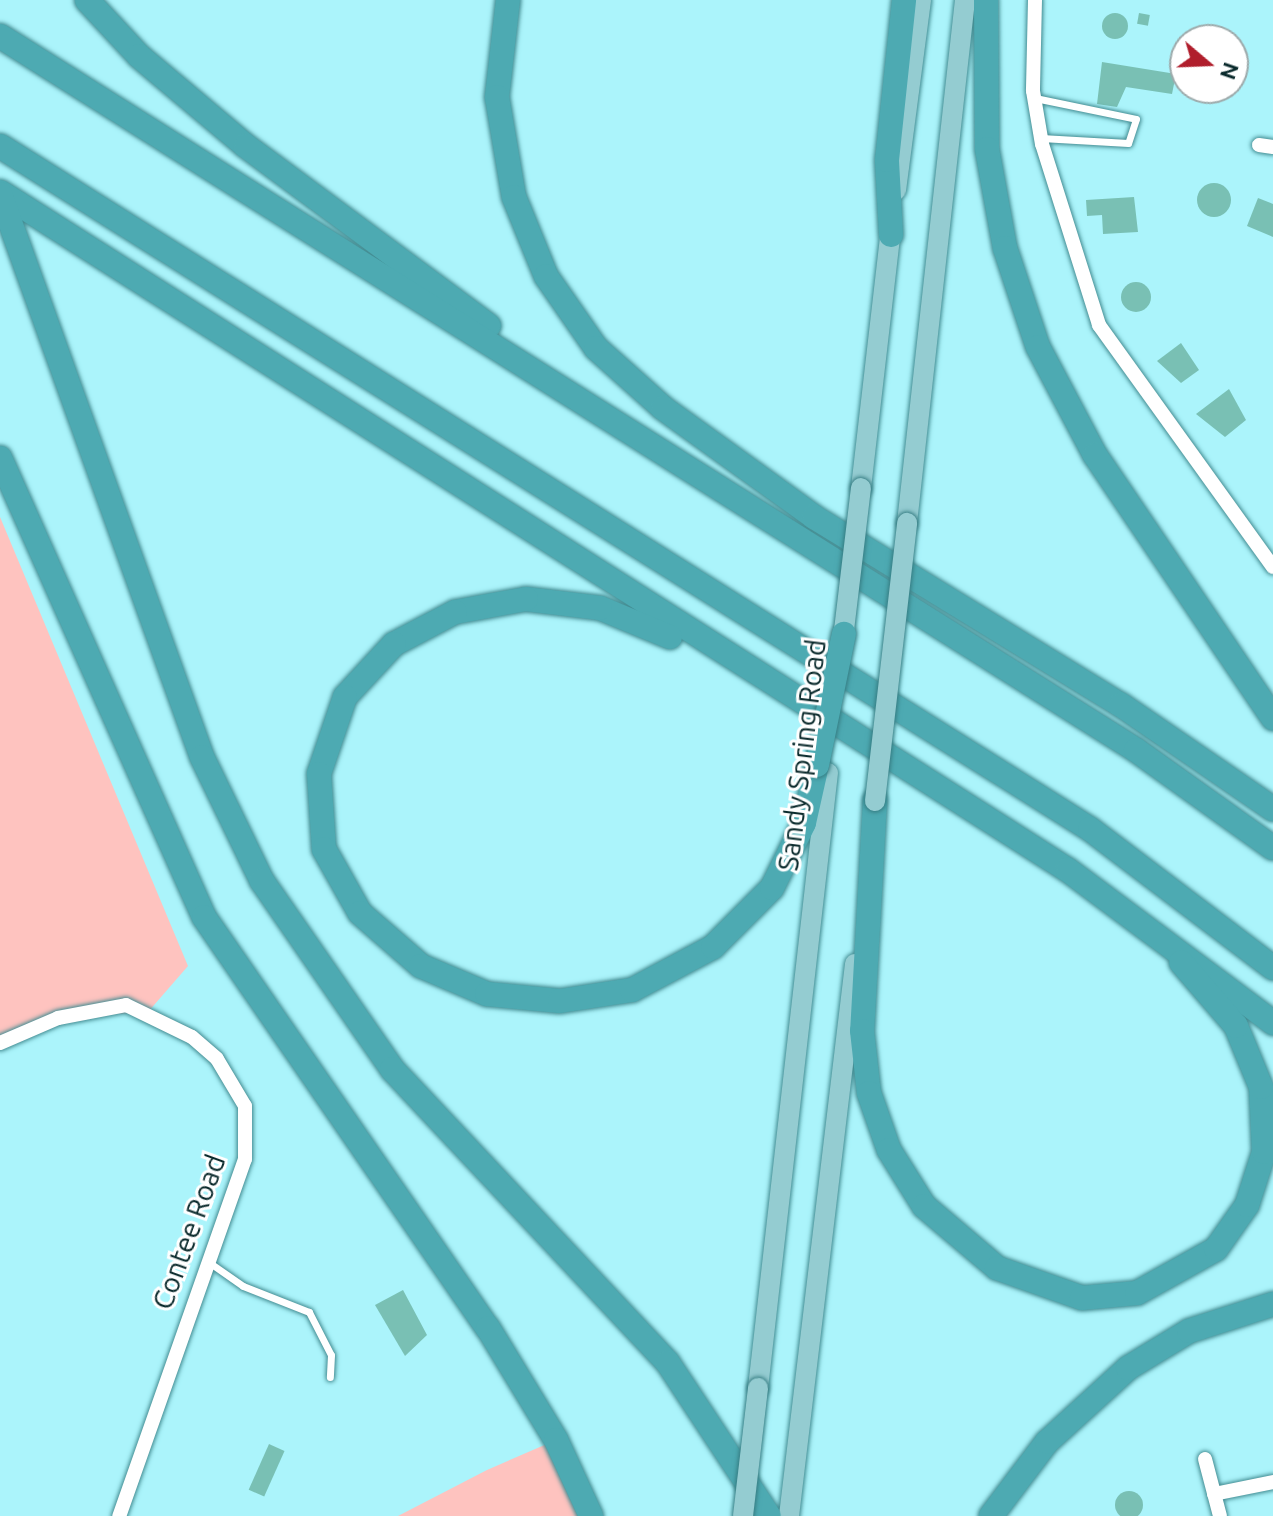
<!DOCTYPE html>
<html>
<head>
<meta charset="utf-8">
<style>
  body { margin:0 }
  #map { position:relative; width:1273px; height:1516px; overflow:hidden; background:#abf4fb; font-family:Ubuntu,sans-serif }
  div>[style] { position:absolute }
  .green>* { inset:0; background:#fec3bf }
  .building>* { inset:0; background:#79c0b4; transform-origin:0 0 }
  .round { border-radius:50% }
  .roads { filter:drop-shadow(0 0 2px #438c92) drop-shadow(0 0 2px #438c92) }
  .service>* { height:7px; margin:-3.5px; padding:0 3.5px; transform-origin:3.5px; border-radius:3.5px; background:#fff }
  .minor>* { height:14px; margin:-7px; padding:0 7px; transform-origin:7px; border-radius:7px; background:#fff }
  .primary>* { height:20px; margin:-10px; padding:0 10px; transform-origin:10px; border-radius:10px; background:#94ccd1 }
  .motorway>* { height:24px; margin:-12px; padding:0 12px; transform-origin:12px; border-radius:12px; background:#4daab2 }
  .bridges { filter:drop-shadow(0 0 2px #367d83) drop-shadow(0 0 2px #367d83) }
  .primary-bridge>* { height:20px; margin:-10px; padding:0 10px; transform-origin:10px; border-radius:10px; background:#94ccd1 }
  .motorway-bridge>* { height:24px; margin:-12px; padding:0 12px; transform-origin:12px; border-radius:12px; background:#4daab2 }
  span { translate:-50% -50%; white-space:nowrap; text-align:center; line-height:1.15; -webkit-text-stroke:6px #fff; paint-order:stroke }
  .street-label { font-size:28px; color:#0a2a2c }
  .north { position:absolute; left:1169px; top:24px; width:80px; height:80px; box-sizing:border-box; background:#fff; border:2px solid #9daaab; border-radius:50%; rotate:109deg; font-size:22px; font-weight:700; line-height:32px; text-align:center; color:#0a2a2c }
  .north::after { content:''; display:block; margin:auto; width:28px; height:36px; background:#b01e2c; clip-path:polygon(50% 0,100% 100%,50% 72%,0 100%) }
</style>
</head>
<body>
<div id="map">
  <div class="green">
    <div style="clip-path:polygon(0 517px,188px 966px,148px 1012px,58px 1018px,0 1041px)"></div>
    <div style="clip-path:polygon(556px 1440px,591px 1516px,398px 1516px,487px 1470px)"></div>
  </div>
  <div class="building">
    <div style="left:1139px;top:13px;width:11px;height:11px;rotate:10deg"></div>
    <div class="round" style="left:1102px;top:13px;width:26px;height:26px"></div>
    <div style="clip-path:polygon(1102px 62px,1176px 74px,1172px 94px,1126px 87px,1117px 107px,1097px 104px)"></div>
    <div class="round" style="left:1197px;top:183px;width:34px;height:34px"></div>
    <div style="clip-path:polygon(1134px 197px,1138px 232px,1103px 234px,1102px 215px,1087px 216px,1086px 200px)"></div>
    <div style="clip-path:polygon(1258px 198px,1273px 204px,1273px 237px,1247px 226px)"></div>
    <div class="round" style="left:1121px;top:282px;width:30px;height:30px"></div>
    <div style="clip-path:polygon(1181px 343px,1199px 370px,1181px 383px,1157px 361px)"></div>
    <div style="clip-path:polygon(1229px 389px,1246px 420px,1225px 437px,1196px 414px)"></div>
    <div style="clip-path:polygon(403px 1290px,427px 1335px,405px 1356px,375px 1305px)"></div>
    <div style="left:269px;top:1444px;width:17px;height:50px;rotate:24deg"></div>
    <div class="round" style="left:1115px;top:1491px;width:28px;height:28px"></div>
  </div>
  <div class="roads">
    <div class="service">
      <div style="left:1035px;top:98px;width:103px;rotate:11.7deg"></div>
      <div style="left:1136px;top:119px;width:25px;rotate:108deg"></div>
      <div style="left:1128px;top:143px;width:87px;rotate:-176.7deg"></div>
      <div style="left:210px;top:1263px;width:40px;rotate:34.9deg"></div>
      <div style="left:243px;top:1286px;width:71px;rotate:21.5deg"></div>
      <div style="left:309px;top:1312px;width:48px;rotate:62.9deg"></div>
      <div style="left:331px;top:1355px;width:22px;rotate:93deg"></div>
    </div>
    <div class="minor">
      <div style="left:1035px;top:0;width:91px;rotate:91.3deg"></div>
      <div style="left:1033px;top:91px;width:54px;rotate:80.4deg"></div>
      <div style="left:1042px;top:144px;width:190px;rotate:72.5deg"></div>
      <div style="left:1099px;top:325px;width:298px;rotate:54.3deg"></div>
      <div style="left:1259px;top:145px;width:14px;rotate:8deg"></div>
      <div style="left:0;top:1043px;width:63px;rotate:-23.3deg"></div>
      <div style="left:58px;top:1018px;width:69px;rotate:-10.8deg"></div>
      <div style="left:126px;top:1005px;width:73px;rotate:25.9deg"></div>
      <div style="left:192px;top:1037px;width:33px;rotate:41deg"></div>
      <div style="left:217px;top:1059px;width:55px;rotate:59.2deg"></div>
      <div style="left:245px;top:1106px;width:53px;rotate:90deg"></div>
      <div style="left:245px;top:1159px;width:379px;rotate:109.4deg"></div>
      <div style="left:1205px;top:1459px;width:59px;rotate:75.3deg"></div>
      <div style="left:1214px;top:1494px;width:60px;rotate:-11.5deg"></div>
    </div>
    <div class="primary">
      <div style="left:896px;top:190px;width:192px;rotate:-82.5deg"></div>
      <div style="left:861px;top:488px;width:268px;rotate:-83.4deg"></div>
      <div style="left:907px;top:523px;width:526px;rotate:-83.67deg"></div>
      <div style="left:758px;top:1388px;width:619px;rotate:-83.51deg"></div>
      <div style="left:789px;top:1516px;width:556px;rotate:-83.18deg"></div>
    </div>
    <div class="motorway">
      <div style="left:87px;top:0;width:76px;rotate:47.1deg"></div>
      <div style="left:139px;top:56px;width:140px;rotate:40.1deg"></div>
      <div style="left:246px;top:146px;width:302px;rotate:36.5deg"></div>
      <div style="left:508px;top:0;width:98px;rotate:96.5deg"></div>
      <div style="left:497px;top:97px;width:101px;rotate:80.4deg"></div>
      <div style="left:514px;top:197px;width:85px;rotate:67.9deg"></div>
      <div style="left:546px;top:276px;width:88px;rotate:55.2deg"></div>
      <div style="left:596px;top:348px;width:90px;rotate:41.8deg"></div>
      <div style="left:663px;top:408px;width:186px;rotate:35.8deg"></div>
      <div style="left:814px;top:517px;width:360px;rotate:31.5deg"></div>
      <div style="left:1121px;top:705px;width:184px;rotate:34.4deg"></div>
      <div style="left:986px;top:0;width:149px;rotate:89.6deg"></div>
      <div style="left:987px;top:149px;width:101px;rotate:79.7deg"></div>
      <div style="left:1005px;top:248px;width:104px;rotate:71.6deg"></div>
      <div style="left:1038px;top:347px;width:122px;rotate:62.2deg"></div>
      <div style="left:1095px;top:455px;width:318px;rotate:55.9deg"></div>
      <div style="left:0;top:36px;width:1342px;rotate:32.15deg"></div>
      <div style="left:1136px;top:750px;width:168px;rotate:35.6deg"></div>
      <div style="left:0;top:146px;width:1286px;rotate:32.07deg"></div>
      <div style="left:1090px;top:829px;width:230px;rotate:37.2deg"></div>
      <div style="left:0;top:192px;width:1265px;rotate:32.41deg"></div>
      <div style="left:1068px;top:870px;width:256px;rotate:36.7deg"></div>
      <div style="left:0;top:194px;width:598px;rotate:70.26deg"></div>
      <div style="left:202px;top:757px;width:138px;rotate:64.2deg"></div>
      <div style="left:262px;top:881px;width:229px;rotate:55.3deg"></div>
      <div style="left:392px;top:1069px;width:403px;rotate:46.8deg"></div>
      <div style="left:668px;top:1363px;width:183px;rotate:56.6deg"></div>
      <div style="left:891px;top:235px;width:75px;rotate:-93.1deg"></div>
      <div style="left:887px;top:160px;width:161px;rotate:-83.9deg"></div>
      <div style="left:0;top:458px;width:502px;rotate:66.04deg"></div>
      <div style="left:204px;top:917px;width:500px;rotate:55.4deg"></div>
      <div style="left:488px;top:1328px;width:131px;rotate:58.7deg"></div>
      <div style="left:556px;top:1440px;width:84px;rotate:65.3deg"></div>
      <div style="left:670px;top:637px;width:76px;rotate:-157.5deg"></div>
      <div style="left:600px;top:608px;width:75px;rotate:-173.1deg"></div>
      <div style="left:526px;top:599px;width:72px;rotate:169.6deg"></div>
      <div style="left:455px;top:612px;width:69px;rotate:152.3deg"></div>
      <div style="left:394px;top:644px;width:72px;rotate:132.8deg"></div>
      <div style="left:345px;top:697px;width:81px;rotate:108.7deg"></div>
      <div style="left:319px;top:774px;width:75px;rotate:86.2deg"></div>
      <div style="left:324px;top:849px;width:73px;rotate:60.6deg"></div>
      <div style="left:360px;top:913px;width:81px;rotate:41deg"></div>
      <div style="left:421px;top:966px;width:72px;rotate:23deg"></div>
      <div style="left:487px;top:994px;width:73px;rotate:5.5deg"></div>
      <div style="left:560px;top:1001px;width:73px;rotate:-8.7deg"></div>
      <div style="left:632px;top:990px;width:92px;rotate:-28deg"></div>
      <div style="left:713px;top:947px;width:83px;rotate:-45deg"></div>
      <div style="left:772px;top:888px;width:72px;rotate:-63.8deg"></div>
      <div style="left:804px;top:823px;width:59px;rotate:-77.4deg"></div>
      <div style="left:875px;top:801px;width:230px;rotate:93.2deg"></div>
      <div style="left:862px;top:1031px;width:62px;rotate:83.6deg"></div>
      <div style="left:869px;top:1093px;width:60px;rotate:70.7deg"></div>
      <div style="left:889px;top:1150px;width:66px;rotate:58deg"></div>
      <div style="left:924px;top:1206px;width:96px;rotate:40.3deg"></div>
      <div style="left:997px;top:1268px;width:90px;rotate:19.4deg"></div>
      <div style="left:1082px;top:1298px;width:55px;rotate:-5.2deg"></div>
      <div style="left:1137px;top:1293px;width:90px;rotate:-29.1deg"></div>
      <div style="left:1216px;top:1249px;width:54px;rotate:-54.8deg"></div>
      <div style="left:1247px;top:1205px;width:56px;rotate:-72.2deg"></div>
      <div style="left:1264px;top:1152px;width:65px;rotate:-92.6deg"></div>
      <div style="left:1261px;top:1087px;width:66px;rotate:-112.3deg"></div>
      <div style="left:1236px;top:1026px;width:84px;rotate:-130.7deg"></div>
      <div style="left:991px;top:1516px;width:93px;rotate:-52.9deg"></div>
      <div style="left:1047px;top:1442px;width:110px;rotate:-42.4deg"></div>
      <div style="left:1128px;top:1368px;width:71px;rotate:-31.2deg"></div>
      <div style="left:1189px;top:1331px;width:88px;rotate:-17.8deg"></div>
    </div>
  </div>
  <div class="bridges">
    <div class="primary-bridge">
      <div style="left:842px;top:647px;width:160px;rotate:-83.2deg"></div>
      <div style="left:875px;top:801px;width:280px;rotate:-83.4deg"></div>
      <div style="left:743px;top:1516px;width:129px;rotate:-83.3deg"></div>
    </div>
    <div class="motorway-bridge">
      <div style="left:817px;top:765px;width:134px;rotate:-78.4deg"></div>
    </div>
  </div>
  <div class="street-label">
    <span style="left:802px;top:755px;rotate:-83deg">Sandy Spring Road</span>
    <span style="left:189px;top:1232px;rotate:-70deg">Contee Road</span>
  </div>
  <div class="north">N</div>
</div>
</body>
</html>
